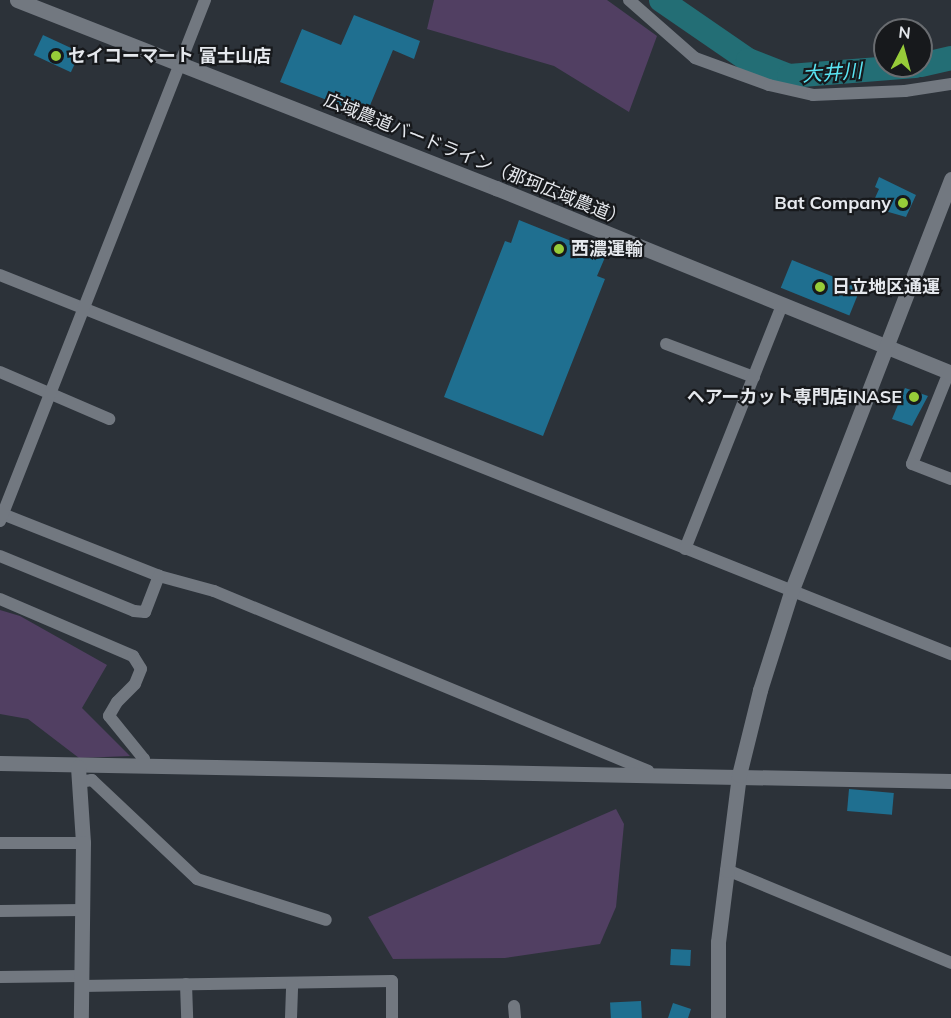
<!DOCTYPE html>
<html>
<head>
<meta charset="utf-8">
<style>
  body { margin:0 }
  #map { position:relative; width:951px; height:1018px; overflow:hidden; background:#2c3239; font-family:Mulish,"Noto Sans JP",sans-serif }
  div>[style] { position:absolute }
  .green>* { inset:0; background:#513f62 }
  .river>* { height:24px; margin:-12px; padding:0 12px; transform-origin:12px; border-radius:12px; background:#236e75 }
  .building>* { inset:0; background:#1f6f90; transform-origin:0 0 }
  .street>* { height:12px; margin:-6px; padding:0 6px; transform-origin:6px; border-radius:6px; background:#727880 }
  .secondary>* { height:15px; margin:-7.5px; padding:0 7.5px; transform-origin:7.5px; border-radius:7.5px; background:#727880 }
  .dots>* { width:16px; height:16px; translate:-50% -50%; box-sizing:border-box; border:3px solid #17191c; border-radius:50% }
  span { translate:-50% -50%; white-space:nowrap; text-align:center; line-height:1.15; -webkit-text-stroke:4.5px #17191c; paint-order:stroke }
  .poi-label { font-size:18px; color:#e5e8ed; font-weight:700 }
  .left { translate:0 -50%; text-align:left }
  .right { translate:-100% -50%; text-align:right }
  .street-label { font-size:18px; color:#e5e8ed }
  .water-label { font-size:20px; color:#5ae5f3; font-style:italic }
  .north { position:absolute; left:873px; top:18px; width:60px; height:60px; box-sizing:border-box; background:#17191c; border:2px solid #696c70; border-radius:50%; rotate:6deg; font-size:16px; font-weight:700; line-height:24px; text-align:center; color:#e5e8ed }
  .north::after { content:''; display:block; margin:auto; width:21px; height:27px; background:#97cc39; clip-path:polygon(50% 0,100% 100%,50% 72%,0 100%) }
</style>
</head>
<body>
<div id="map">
  <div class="green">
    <div style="clip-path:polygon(434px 0,607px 0,657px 36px,629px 112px,554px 66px,427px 29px)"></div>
    <div style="clip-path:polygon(0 610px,20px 616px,107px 665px,82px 708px,130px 756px,79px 758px,28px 719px,0 714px)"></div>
    <div style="clip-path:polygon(616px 809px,624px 824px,616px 907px,600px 944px,505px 958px,393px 959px,368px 917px)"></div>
  </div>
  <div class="river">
    <div style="left:661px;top:0;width:106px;rotate:34.6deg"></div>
    <div style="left:748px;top:60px;width:44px;rotate:21.3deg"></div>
    <div style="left:789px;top:76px;width:126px;rotate:-4.5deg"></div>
    <div style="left:921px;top:65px;width:31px;rotate:-13deg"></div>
  </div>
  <div class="building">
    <div style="clip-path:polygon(354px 15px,420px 41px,414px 59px,393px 50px,366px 115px,280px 82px,302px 29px,341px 45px)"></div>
    <div style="left:43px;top:35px;width:41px;height:22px;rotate:25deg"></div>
    <div style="clip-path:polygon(879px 177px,916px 195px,906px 217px,871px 207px,879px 189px,875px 187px)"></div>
    <div style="clip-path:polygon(519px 220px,606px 255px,597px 276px,605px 279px,543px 436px,444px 397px,505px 241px,511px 243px)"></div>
    <div style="left:792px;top:260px;width:74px;height:30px;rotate:22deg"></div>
    <div style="clip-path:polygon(905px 388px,928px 396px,912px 426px,892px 419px)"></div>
    <div style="left:849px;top:789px;width:45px;height:22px;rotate:5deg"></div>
    <div style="left:671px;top:949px;width:20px;height:16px;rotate:3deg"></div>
    <div style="left:641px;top:1001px;width:17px;height:31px;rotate:87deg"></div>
    <div style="clip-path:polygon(673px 1003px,691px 1009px,688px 1018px,668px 1018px)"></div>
  </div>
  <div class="street">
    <div style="left:629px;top:0;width:88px;rotate:41.3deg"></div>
    <div style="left:695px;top:58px;width:79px;rotate:20deg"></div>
    <div style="left:769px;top:85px;width:45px;rotate:12.8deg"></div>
    <div style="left:813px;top:95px;width:92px;rotate:-2.5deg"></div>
    <div style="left:905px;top:91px;width:47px;rotate:-8.7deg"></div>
    <div style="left:0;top:275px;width:1024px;rotate:21.73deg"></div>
    <div style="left:666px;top:344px;width:94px;rotate:20.6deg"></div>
    <div style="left:0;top:372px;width:119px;rotate:23.3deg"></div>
    <div style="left:949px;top:372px;width:99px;rotate:111.9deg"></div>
    <div style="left:912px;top:464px;width:42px;rotate:21deg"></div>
    <div style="left:0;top:513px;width:171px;rotate:21.6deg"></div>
    <div style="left:159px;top:576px;width:57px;rotate:15.3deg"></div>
    <div style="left:214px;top:591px;width:470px;rotate:22.5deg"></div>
    <div style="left:0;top:521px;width:560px;rotate:-68.52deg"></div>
    <div style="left:685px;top:549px;width:263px;rotate:-68.3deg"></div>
    <div style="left:0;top:556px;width:145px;rotate:22.3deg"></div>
    <div style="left:134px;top:611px;width:11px;rotate:5deg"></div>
    <div style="left:145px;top:612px;width:39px;rotate:-69deg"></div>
    <div style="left:0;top:599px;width:145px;rotate:23.2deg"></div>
    <div style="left:133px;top:656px;width:15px;rotate:58deg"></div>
    <div style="left:141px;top:669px;width:16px;rotate:112deg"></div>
    <div style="left:135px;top:684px;width:25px;rotate:135deg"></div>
    <div style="left:117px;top:702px;width:16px;rotate:120deg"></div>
    <div style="left:109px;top:716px;width:55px;rotate:50.9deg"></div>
    <div style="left:144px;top:759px;width:5px;rotate:90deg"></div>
    <div style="left:79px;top:782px;width:13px;rotate:-9deg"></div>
    <div style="left:92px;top:780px;width:144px;rotate:43.3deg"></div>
    <div style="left:197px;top:879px;width:135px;rotate:17.6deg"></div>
    <div style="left:0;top:843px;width:83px"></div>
    <div style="left:727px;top:870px;width:243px;rotate:22.5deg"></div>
    <div style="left:0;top:911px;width:82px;rotate:-0.7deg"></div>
    <div style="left:0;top:977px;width:81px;rotate:-0.7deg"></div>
    <div style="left:186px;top:984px;width:34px;rotate:88deg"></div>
    <div style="left:81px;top:986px;width:311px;rotate:-0.9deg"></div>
    <div style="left:392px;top:981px;width:37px;rotate:90deg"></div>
    <div style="left:514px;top:1006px;width:12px;rotate:85deg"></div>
    <div style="left:291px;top:1018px;width:35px;rotate:-88deg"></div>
  </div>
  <div class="secondary">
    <div style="left:17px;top:0;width:515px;rotate:21.43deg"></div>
    <div style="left:496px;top:188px;width:491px;rotate:22.1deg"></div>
    <div style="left:0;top:763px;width:951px;rotate:1.08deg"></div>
    <div style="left:78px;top:767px;width:76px;rotate:86.2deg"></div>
    <div style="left:83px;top:843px;width:175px;rotate:90.7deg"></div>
    <div style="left:718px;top:1018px;width:76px;rotate:-90deg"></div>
    <div style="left:718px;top:942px;width:73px;rotate:-82.9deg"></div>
    <div style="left:727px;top:870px;width:96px;rotate:-82.8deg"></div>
    <div style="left:739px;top:775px;width:88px;rotate:-76.1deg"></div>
    <div style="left:760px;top:690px;width:103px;rotate:-72.4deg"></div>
    <div style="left:791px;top:592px;width:443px;rotate:-68.8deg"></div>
  </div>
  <div class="dots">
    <div style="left:56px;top:56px;background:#97cc39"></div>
    <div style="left:903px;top:203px;background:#97cc39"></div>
    <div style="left:559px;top:249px;background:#97cc39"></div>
    <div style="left:820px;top:287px;background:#97cc39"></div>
    <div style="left:914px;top:397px;background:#97cc39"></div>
  </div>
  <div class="poi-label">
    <span class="left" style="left:68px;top:56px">セイコーマート 富士山店</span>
    <span class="right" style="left:891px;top:203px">Bat Company</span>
    <span class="left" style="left:571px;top:249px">西濃運輸</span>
    <span class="left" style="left:832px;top:287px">日立地区通運</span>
    <span class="right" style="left:902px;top:397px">ヘアーカット専門店INASE</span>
  </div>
  <div class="street-label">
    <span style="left:475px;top:160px;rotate:22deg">広域農道バードライン（那珂広域農道）</span>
  </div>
  <div class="water-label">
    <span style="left:832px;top:72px;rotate:-4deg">大井川</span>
  </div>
  <div class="north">N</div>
</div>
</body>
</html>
